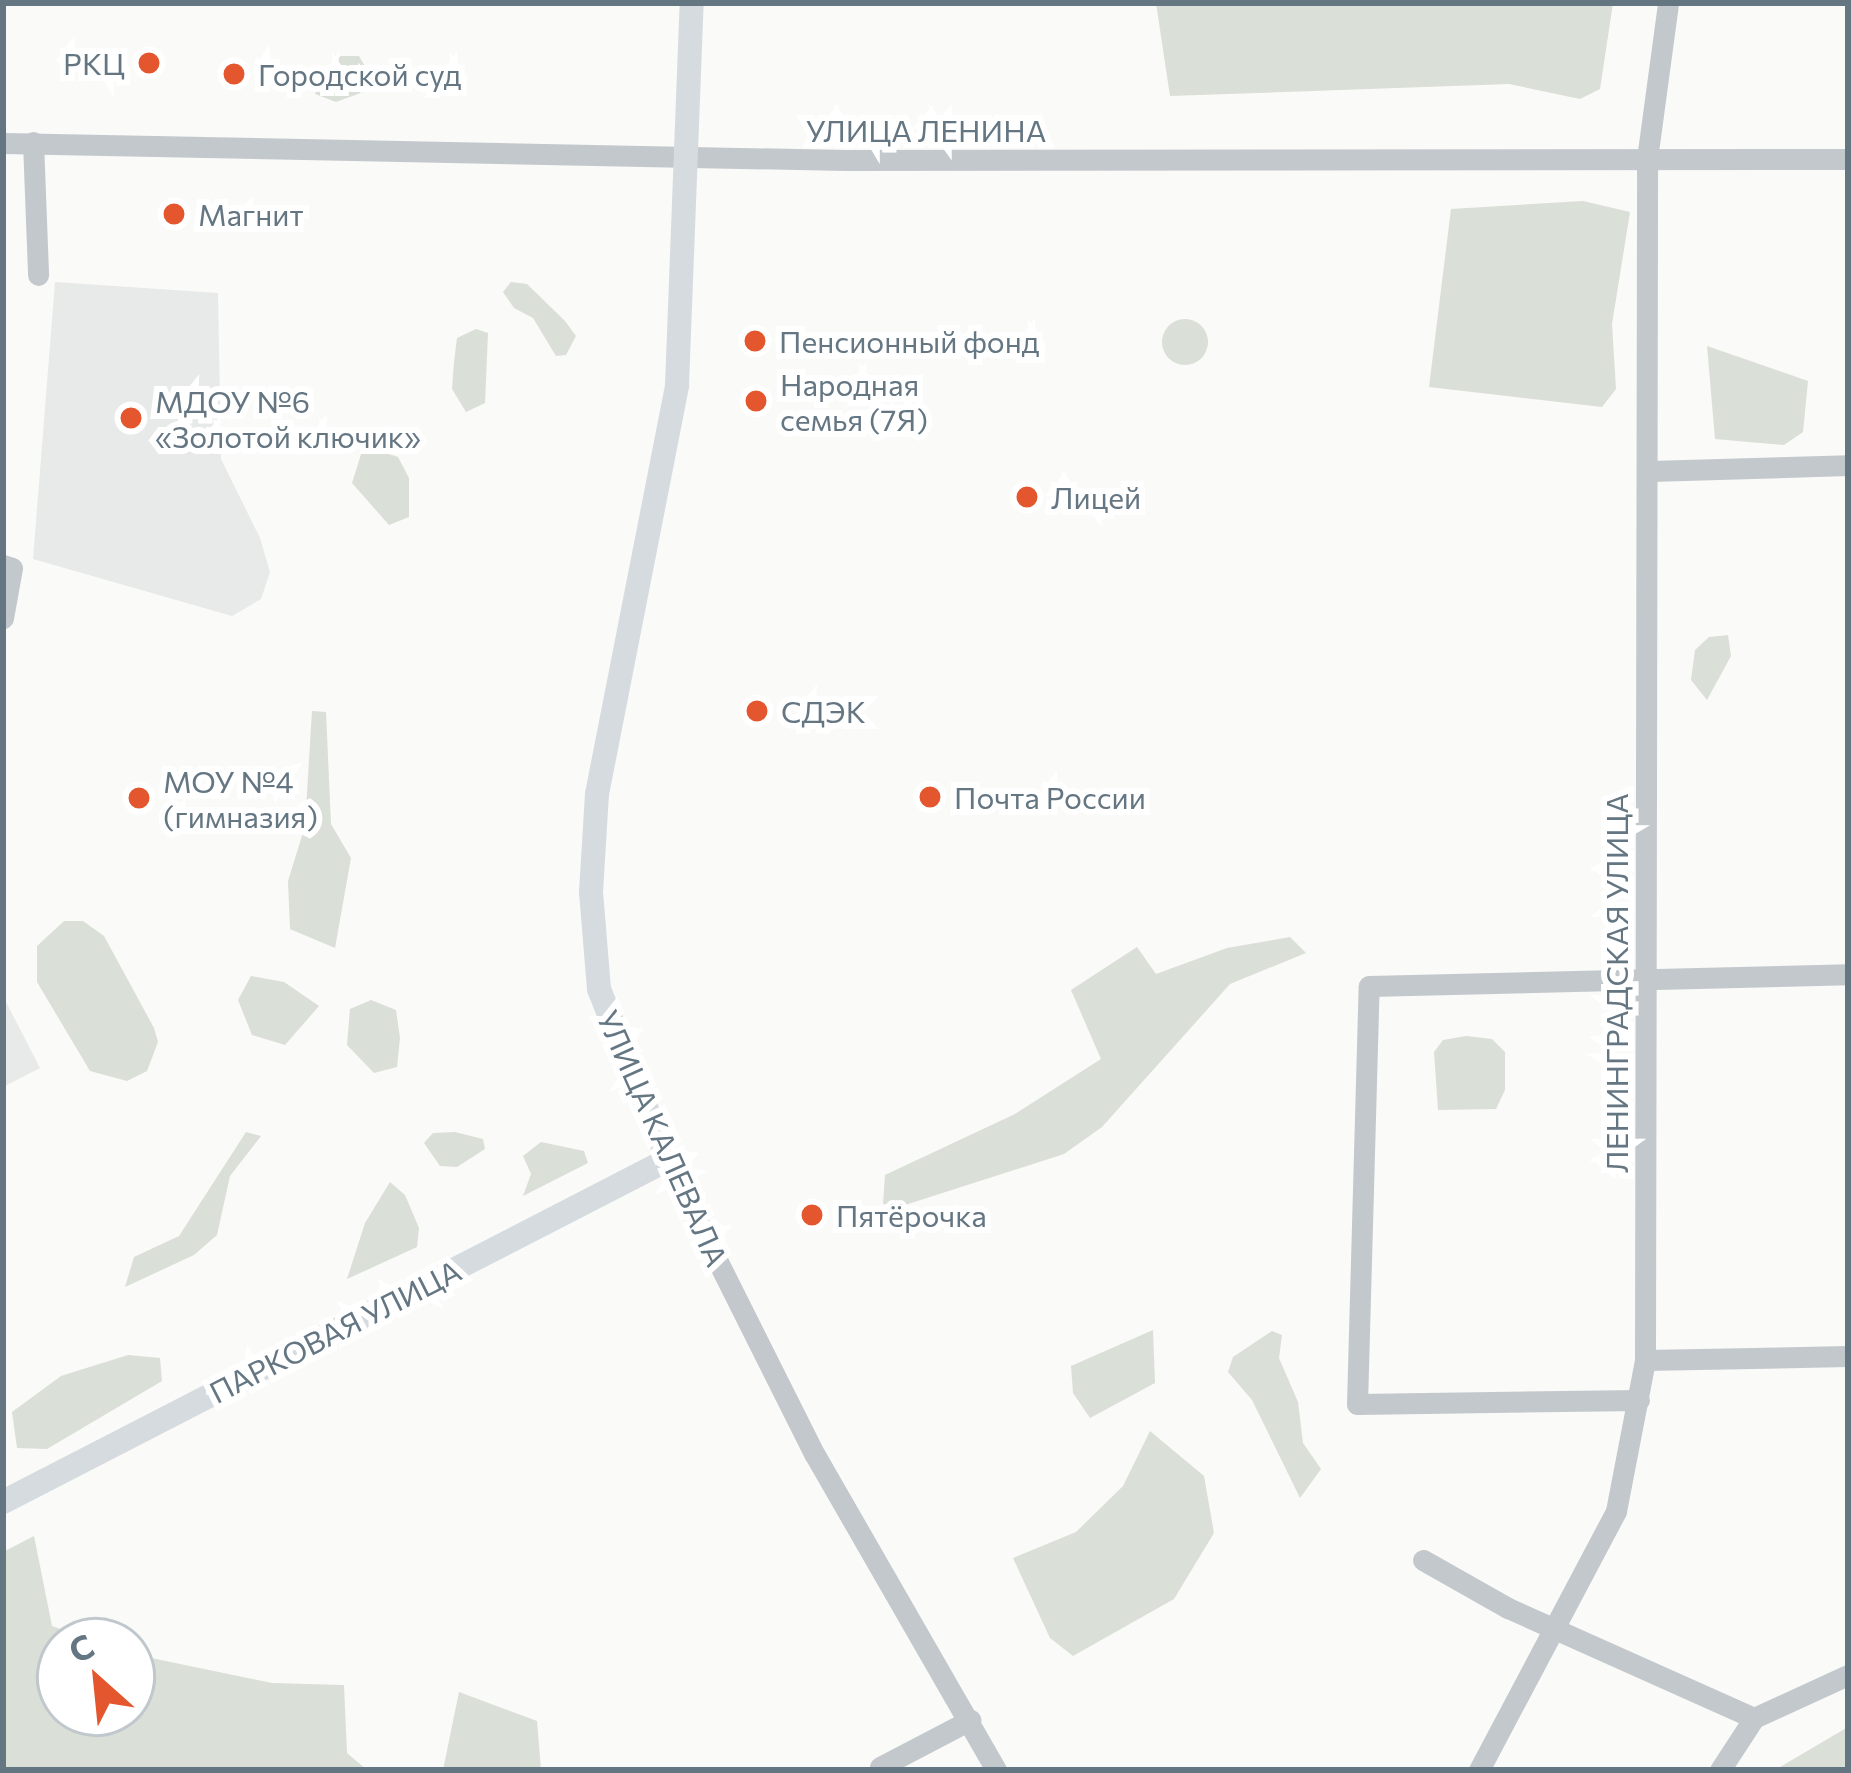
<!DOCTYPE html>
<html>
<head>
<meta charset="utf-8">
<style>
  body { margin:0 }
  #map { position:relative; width:1851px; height:1773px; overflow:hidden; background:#fafaf8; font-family:Commissioner,sans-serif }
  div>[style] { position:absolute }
  .built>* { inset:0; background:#e8e9e9 }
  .green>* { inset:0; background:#dadfd7 }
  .round { border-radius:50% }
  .minor>* { height:21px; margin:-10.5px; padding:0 10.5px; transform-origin:10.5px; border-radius:10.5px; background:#c3c8cc }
  .major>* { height:24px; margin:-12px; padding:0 12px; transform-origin:12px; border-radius:12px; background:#d6dbdf }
  .dots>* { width:33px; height:33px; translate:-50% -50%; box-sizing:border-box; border:6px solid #fff; border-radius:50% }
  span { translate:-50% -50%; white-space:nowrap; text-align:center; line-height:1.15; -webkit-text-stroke:12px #fff; paint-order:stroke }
  .poi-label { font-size:30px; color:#657683 }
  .right { translate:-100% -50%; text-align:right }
  .left { translate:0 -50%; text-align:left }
  .street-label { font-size:30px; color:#657683 }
  .frame { position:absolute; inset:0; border:6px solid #657683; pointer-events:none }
  .north { position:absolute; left:36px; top:1617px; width:120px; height:120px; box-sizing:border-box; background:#fff; border:3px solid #c1c8cd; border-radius:50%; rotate:333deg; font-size:33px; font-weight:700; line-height:48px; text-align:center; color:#657683 }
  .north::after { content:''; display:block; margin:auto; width:42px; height:54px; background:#e4572e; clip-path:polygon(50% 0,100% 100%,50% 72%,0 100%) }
</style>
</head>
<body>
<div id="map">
  <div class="built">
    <div style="clip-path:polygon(55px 282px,218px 293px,221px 459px,260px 538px,270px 572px,261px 599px,232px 616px,33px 559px)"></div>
    <div style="clip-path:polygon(3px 996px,40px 1068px,3px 1087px)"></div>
  </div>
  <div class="green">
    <div style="clip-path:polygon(1156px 3px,1613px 3px,1600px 89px,1580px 99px,1509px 84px,1170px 96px)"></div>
    <div style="clip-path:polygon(341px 56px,359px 56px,377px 87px,336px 102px,315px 94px,321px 73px)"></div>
    <div style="clip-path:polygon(1583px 201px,1630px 212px,1612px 324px,1616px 389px,1602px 407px,1429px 387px,1451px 209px)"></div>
    <div style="clip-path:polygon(511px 282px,527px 284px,565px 321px,576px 336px,566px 355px,556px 356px,533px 318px,514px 308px,503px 292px)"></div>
    <div class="round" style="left:1162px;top:319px;width:46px;height:46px"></div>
    <div style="clip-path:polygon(476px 329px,488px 333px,485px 403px,466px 412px,452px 389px,454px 362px,457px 338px)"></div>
    <div style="clip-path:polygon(1707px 346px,1808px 381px,1803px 432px,1784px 445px,1715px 439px)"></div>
    <div style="clip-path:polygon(364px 445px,398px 457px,409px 478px,409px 517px,389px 525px,352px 483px)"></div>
    <div style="clip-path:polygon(1728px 635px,1731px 656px,1707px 700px,1691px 680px,1695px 650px,1709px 637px)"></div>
    <div style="clip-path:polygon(312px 711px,326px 712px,331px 824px,351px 858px,335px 948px,290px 929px,288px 881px,305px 826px)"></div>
    <div style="clip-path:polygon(64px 921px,83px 921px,104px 936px,154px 1028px,158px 1042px,147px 1071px,127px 1081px,90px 1071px,37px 982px,37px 946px)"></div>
    <div style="clip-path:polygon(1290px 937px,1306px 953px,1230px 984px,1102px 1127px,1064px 1154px,905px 1205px,883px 1204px,885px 1175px,1015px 1114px,1101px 1059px,1071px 990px,1137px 947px,1156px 974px,1227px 948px)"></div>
    <div style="clip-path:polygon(251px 976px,284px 982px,319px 1006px,285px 1045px,252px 1035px,238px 1000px)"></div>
    <div style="clip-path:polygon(371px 1000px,396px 1010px,400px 1038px,397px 1067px,374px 1073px,347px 1045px,350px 1009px)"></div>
    <div style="clip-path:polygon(1466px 1036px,1492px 1039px,1505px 1052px,1505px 1090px,1496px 1109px,1438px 1110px,1434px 1052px,1443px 1040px)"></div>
    <div style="clip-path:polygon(246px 1132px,261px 1136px,230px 1176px,217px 1235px,194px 1255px,125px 1287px,134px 1257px,179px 1236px)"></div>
    <div style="clip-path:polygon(455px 1132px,483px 1139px,485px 1149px,457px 1167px,440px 1166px,424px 1143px,433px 1133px)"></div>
    <div style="clip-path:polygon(541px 1142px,584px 1151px,588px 1163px,523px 1196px,531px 1174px,523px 1156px)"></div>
    <div style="clip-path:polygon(390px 1182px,405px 1195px,419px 1228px,417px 1247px,347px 1279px,365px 1223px)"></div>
    <div style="clip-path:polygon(1153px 1330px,1155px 1383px,1090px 1418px,1073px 1393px,1071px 1366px)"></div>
    <div style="clip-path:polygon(1272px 1331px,1282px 1335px,1279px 1358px,1298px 1402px,1303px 1443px,1321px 1469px,1300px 1498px,1252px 1400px,1228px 1372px,1233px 1357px)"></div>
    <div style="clip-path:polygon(128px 1355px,160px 1358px,162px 1381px,47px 1449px,17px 1448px,12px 1412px,61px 1376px)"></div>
    <div style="clip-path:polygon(1150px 1431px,1204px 1476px,1214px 1533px,1174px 1599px,1073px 1656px,1050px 1638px,1013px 1558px,1076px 1532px,1123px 1486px)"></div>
    <div style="clip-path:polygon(34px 1536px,52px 1626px,95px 1641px,60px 1641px,60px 1713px,132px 1713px,132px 1654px,272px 1683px,344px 1685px,347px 1753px,367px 1770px,3px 1770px,3px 1552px)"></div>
    <div style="clip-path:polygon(459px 1692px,537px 1721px,541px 1770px,443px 1770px)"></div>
    <div style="clip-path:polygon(1848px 1727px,1848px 1770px,1777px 1770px,1780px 1767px)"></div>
  </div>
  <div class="minor">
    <div style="left:33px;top:142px;width:133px;rotate:87.8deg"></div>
    <div style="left:3px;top:143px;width:843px;rotate:1.16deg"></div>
    <div style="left:846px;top:160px;width:1002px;rotate:-0.06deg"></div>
    <div style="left:1650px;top:471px;width:198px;rotate:-1.7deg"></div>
    <div style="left:3px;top:565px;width:9px;rotate:18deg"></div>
    <div style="left:12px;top:568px;width:51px;rotate:100.2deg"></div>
    <div style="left:667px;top:1160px;width:330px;rotate:63.4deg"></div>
    <div style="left:815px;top:1455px;width:363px;rotate:60.1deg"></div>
    <div style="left:1645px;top:1360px;width:203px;rotate:-1.1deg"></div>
    <div style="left:1639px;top:1400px;width:282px;rotate:179.2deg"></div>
    <div style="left:1357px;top:1404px;width:418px;rotate:-88.4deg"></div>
    <div style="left:1369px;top:986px;width:479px;rotate:-1.4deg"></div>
    <div style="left:1423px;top:1560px;width:98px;rotate:29.5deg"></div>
    <div style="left:1508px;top:1608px;width:269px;rotate:24.1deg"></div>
    <div style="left:1754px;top:1718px;width:103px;rotate:-24.6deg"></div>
    <div style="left:880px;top:1767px;width:102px;rotate:-27.6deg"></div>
    <div style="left:1479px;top:1770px;width:293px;rotate:-62.1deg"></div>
    <div style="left:1616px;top:1511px;width:154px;rotate:-79.1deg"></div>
    <div style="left:1645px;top:1360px;width:1201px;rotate:-89.9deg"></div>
    <div style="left:1647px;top:159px;width:157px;rotate:-82.3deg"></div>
    <div style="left:1720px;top:1770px;width:62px;rotate:-56.8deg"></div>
  </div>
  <div class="major">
    <div style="left:3px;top:1502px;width:747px;rotate:-27.25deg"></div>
    <div style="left:667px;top:1160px;width:184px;rotate:-111.7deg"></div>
    <div style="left:599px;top:989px;width:97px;rotate:-94.7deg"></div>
    <div style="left:591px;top:892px;width:98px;rotate:-86.5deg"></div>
    <div style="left:597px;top:794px;width:417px;rotate:-78.9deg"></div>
    <div style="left:677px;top:385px;width:382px;rotate:-87.8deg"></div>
  </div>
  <div class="dots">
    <div style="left:149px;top:63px;background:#e4572e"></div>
    <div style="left:234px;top:74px;background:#e4572e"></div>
    <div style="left:174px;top:214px;background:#e4572e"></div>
    <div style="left:755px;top:341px;background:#e4572e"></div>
    <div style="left:756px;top:401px;background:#e4572e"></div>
    <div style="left:131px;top:418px;background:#e4572e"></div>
    <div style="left:1027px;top:497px;background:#e4572e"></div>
    <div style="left:757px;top:711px;background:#e4572e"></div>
    <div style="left:930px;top:797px;background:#e4572e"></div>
    <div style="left:139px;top:798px;background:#e4572e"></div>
    <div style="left:812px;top:1215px;background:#e4572e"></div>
  </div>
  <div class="poi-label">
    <span class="right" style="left:125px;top:63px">РКЦ</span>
    <span class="left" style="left:258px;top:74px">Городской суд</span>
    <span class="left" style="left:198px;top:214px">Магнит</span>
    <span class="left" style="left:779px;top:341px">Пенсионный фонд</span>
    <span class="left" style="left:780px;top:401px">Народная<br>семья (7Я)</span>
    <span class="left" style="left:155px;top:418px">МДОУ №6<br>«Золотой ключик»</span>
    <span class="left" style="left:1051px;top:497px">Лицей</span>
    <span class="left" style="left:781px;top:711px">СДЭК</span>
    <span class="left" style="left:163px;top:798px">МОУ №4<br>(гимназия)</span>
    <span class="left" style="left:954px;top:797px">Почта России</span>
    <span class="left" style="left:836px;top:1215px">Пятёрочка</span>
  </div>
  <div class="street-label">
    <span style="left:926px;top:130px">УЛИЦА ЛЕНИНА</span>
    <span style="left:1616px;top:983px;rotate:-90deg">ЛЕНИНГРАДСКАЯ УЛИЦА</span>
    <span style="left:663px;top:1138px;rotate:66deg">УЛИЦА КАЛЕВАЛА</span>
    <span style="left:335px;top:1331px;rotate:-27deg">ПАРКОВАЯ УЛИЦА</span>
  </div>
  <div class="frame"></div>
  <div class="north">С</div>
</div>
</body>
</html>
